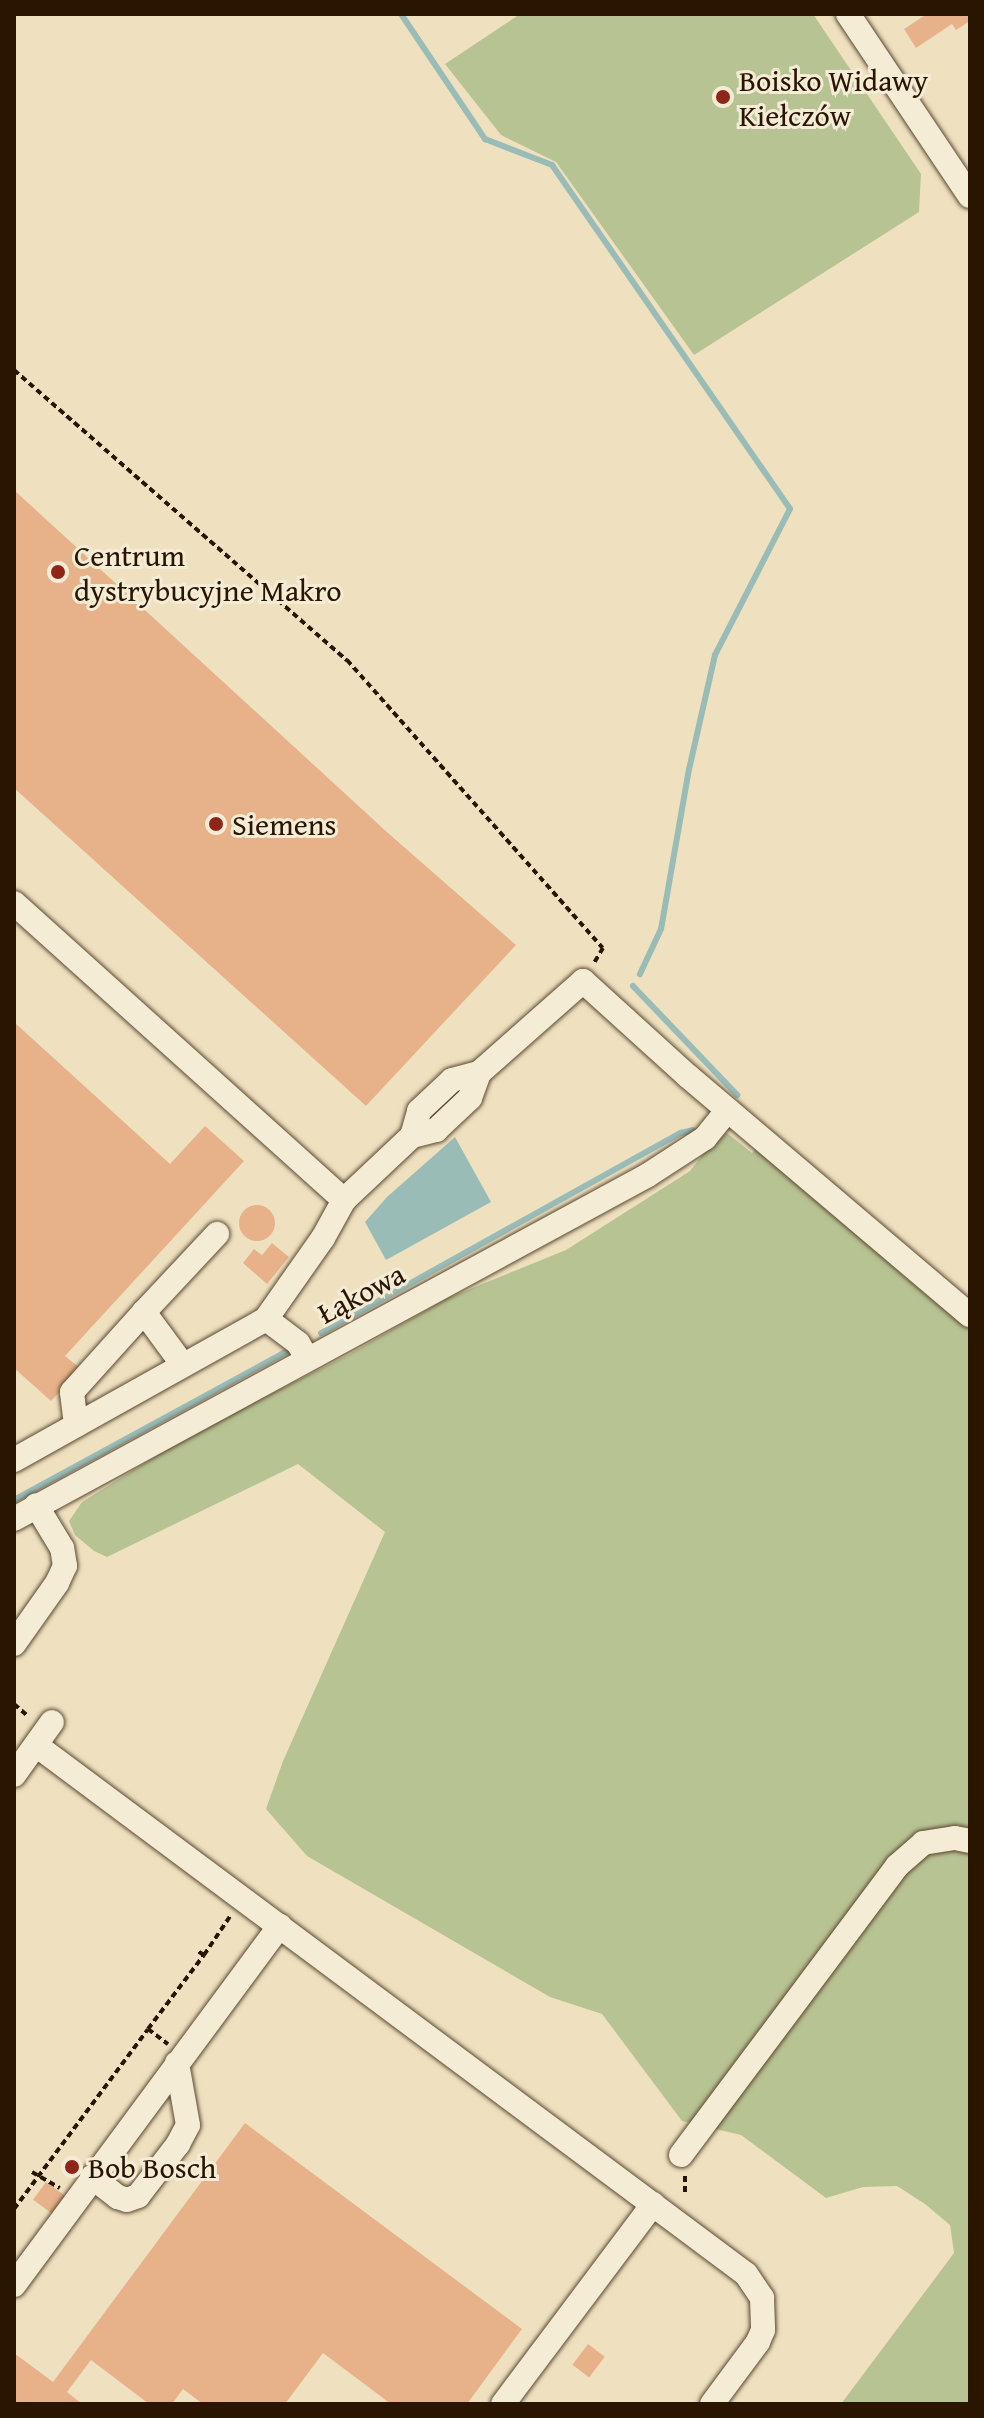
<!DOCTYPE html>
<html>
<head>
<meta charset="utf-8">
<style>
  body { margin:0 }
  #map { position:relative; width:984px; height:2418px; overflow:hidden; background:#efe1c0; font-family:"Gentium Book Plus",serif }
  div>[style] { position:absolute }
  .green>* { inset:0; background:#b8c393 }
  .water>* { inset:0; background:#9abcb7 }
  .stream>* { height:6px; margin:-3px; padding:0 3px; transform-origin:3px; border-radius:3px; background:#9abcb7 }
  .building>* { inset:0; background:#e7b28a; transform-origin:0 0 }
  .round { border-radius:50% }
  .path>* { height:4px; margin-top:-2px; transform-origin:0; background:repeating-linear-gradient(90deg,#291500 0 6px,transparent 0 10px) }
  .roads { filter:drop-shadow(0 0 2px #5a4830) drop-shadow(0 0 2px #5a4830) }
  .minor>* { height:24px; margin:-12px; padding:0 12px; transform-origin:12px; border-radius:12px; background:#f5ecd6 }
  .dots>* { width:22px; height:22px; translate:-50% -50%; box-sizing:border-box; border:4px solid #f5ecd6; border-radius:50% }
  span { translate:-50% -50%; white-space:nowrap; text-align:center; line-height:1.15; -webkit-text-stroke:6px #f5ecd6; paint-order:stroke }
  .poi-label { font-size:30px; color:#291500 }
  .left { translate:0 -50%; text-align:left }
  .street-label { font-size:30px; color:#291500 }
  .frame { position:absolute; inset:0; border:16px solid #291500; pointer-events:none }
</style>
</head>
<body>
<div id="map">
  <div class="green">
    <div style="clip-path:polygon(520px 14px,813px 14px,921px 174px,919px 212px,694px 355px,556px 162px,501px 135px,445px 64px)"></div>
    <div style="clip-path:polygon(727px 1133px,752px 1153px,757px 1148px,970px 1330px,970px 2404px,841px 2404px,954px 2253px,950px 2225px,925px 2204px,897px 2186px,863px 2187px,826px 2198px,741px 2135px,682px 2121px,602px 2014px,550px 1997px,307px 1856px,266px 1809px,283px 1761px,385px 1532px,298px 1464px,107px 1557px,94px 1551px,75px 1535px,69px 1521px,82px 1502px,192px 1434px,348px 1355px,448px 1298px,566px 1250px,690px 1171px,717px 1136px)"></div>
  </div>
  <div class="water">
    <div style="clip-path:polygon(455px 1137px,491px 1202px,386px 1260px,365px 1222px,387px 1197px)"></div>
  </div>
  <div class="stream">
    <div style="left:401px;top:14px;width:151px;rotate:56.1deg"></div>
    <div style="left:485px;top:139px;width:72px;rotate:21.2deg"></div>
    <div style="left:552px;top:165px;width:418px;rotate:55.3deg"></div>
    <div style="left:790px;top:509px;width:164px;rotate:117.2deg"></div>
    <div style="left:715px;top:655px;width:117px;rotate:102.8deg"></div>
    <div style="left:689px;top:769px;width:162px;rotate:99.9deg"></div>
    <div style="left:661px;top:929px;width:50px;rotate:115deg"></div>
    <div style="left:633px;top:986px;width:151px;rotate:46.3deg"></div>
    <div style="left:321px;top:1333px;width:412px;rotate:-29.1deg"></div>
    <div style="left:681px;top:1133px;width:12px;rotate:-14deg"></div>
    <div style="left:14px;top:1500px;width:310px;rotate:-28.6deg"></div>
  </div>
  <div class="building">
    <div style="clip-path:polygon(927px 14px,970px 14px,970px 21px,956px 30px,952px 24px,916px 48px,904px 29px)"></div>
    <div style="clip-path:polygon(14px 490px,388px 833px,516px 945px,366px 1106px,14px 788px)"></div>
    <div style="clip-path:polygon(14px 1022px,170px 1164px,205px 1126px,244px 1161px,65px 1356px,81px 1369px,51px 1401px,14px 1368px)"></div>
    <div class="round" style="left:239px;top:1205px;width:36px;height:36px"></div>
    <div style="clip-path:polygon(272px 1243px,289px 1257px,267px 1284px,243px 1263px,254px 1249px,262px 1255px)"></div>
    <div style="clip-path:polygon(245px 2123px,522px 2329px,467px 2404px,391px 2404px,323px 2353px,285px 2404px,203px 2404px,183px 2389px,172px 2404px,149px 2404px,91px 2360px,67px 2392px,82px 2404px,14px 2404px,14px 2353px,53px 2382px)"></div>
    <div style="left:46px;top:2182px;width:24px;height:22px;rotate:36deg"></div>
    <div style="left:588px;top:2344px;width:21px;height:26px;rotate:37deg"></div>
  </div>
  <div class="path">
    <div style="left:14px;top:370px;width:442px;rotate:41.1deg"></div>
    <div style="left:347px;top:660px;width:385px;rotate:48.4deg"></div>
    <div style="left:603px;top:948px;width:17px;rotate:121deg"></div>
    <div style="left:14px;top:1704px;width:20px;rotate:41deg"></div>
    <div style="left:204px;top:1955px;width:48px;rotate:-56deg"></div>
    <div style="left:148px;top:2029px;width:93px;rotate:-52.9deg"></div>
    <div style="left:204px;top:1955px;width:9px;rotate:-148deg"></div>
    <div style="left:32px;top:2172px;width:32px;rotate:30deg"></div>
    <div style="left:685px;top:2176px;width:17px;rotate:90deg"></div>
    <div style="left:14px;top:2209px;width:224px;rotate:-53.3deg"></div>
    <div style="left:148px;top:2029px;width:25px;rotate:37deg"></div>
  </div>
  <div class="roads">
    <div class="minor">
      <div style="left:848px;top:14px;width:219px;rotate:56.2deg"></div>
      <div style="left:14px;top:903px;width:444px;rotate:42deg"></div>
      <div style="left:344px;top:1200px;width:93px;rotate:-43.3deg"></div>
      <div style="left:412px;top:1136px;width:25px;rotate:-14deg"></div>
      <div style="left:436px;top:1130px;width:47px;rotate:-43.3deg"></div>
      <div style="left:470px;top:1098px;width:27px;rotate:-70deg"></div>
      <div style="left:412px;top:1136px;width:26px;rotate:-74deg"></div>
      <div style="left:419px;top:1111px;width:45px;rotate:-43.2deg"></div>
      <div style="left:452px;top:1080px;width:28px;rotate:-15deg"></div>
      <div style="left:479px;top:1073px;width:139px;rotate:-41.5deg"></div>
      <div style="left:583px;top:981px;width:143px;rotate:42.2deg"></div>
      <div style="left:689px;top:1077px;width:368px;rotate:40.3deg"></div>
      <div style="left:144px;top:1312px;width:107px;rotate:-46.9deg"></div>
      <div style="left:307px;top:1358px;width:17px;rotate:-121deg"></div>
      <div style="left:298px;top:1343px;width:40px;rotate:-143deg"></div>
      <div style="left:266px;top:1319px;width:99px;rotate:-54.9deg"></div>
      <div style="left:323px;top:1238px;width:43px;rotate:-61.1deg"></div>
      <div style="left:76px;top:1425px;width:33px;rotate:-97deg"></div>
      <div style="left:72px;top:1392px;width:108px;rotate:-48deg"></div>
      <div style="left:144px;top:1312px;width:66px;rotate:53.7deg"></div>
      <div style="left:14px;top:1460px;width:289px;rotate:-29.2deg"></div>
      <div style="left:14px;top:1519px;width:721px;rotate:-28.48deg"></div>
      <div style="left:648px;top:1175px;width:68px;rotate:-33deg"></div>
      <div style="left:705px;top:1138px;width:36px;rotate:-51deg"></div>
      <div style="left:14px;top:1644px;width:75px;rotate:-54.8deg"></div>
      <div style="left:57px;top:1583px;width:19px;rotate:-65deg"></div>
      <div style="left:65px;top:1566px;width:18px;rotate:-99deg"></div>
      <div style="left:62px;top:1548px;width:50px;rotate:-121.2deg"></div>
      <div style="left:36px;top:1745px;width:885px;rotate:36.69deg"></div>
      <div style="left:746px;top:2274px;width:29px;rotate:56deg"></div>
      <div style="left:762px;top:2298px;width:32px;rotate:88deg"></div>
      <div style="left:763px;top:2330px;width:13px;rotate:113deg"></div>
      <div style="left:758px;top:2342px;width:77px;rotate:126.6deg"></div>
      <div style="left:14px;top:1775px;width:65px;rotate:-54.4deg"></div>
      <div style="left:681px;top:2155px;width:361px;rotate:-53.2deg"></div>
      <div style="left:897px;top:1866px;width:35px;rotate:-41deg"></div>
      <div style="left:923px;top:1843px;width:32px;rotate:-9deg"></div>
      <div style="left:955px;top:1838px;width:15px;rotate:11deg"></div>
      <div style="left:92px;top:2177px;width:33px;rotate:38deg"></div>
      <div style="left:118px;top:2197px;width:9px;rotate:18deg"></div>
      <div style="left:127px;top:2200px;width:12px;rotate:-20deg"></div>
      <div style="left:138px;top:2196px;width:66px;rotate:-52.4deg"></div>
      <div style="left:178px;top:2144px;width:21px;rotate:-62deg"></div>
      <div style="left:188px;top:2125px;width:63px;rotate:-100.1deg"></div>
      <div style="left:14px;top:2285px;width:447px;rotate:-53.5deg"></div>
      <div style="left:503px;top:2404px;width:250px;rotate:-53.1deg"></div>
    </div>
  </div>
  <div class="dots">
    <div style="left:723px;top:97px;background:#8f2418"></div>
    <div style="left:58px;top:572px;background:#8f2418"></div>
    <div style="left:216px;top:824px;background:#8f2418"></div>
    <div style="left:72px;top:2167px;background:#8f2418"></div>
  </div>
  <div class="poi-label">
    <span class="left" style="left:739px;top:97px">Boisko Widawy<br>Kiełczów</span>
    <span class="left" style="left:74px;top:572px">Centrum<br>dystrybucyjne Makro</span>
    <span class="left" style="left:232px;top:824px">Siemens</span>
    <span class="left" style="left:88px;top:2167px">Bob Bosch</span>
  </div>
  <div class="street-label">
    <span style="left:361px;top:1293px;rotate:-28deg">Łąkowa</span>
  </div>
  <div class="frame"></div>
</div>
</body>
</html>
